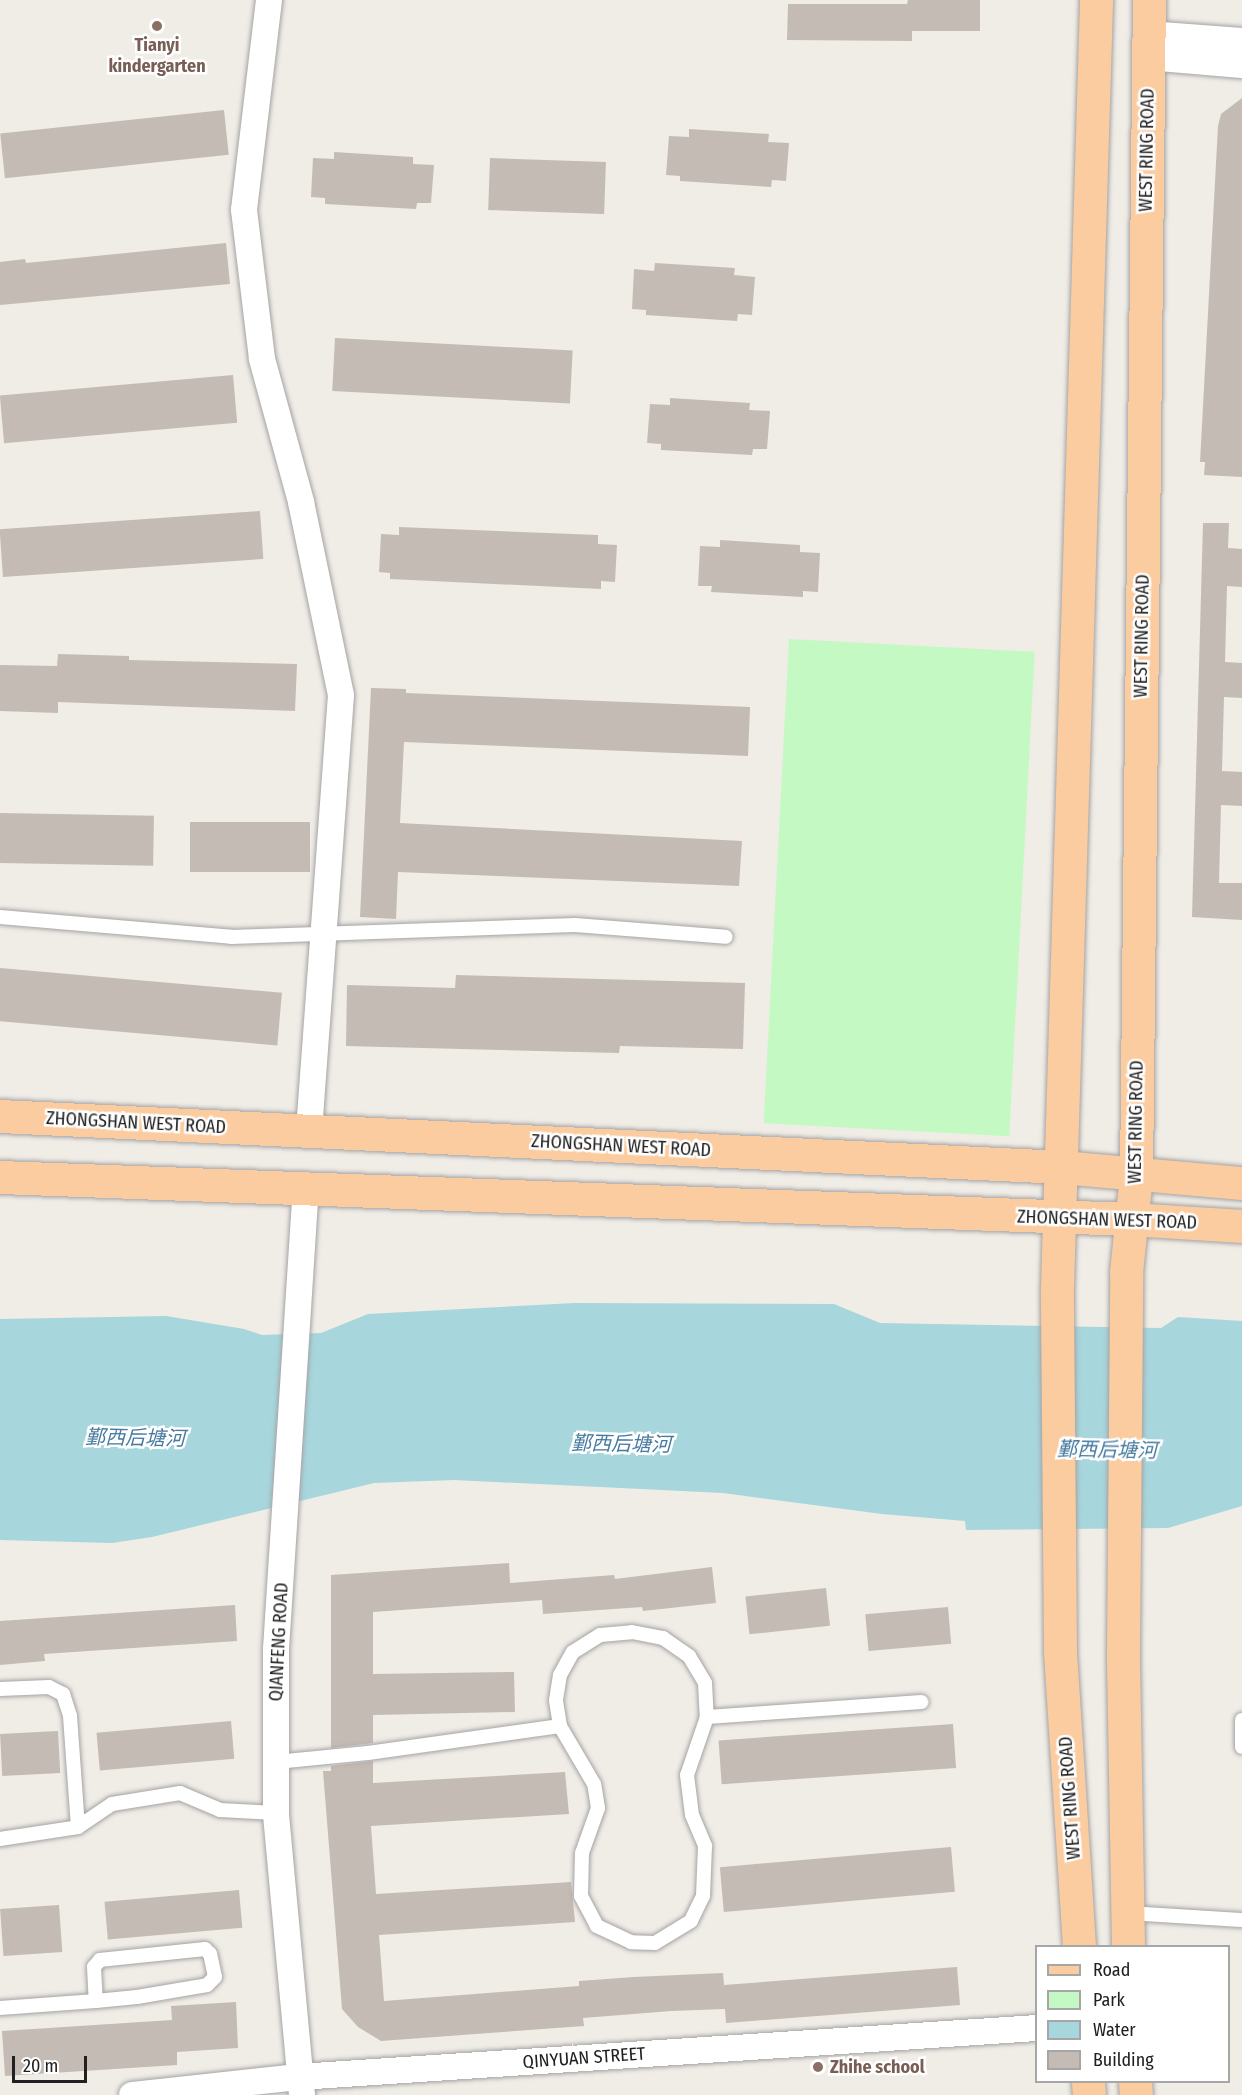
<!DOCTYPE html>
<html>
<head>
<meta charset="utf-8">
<style>
  body { margin:0 }
  #map { position:relative; width:1242px; height:2095px; overflow:hidden; background:#f0ece6; font-family:"Fira Sans Condensed","Noto Sans SC",sans-serif }
  div>[style] { position:absolute }
  .park>* { inset:0; background:#c5f9c4; transform-origin:0 0 }
  .water>* { inset:0; background:#a7d6dd }
  .building>* { inset:0; background:#c5bbb5; transform-origin:0 0 }
  .roads { filter:drop-shadow(0 0 2px #a4a4a4) drop-shadow(0 0 2px #a4a4a4) }
  .service>* { height:14px; margin:-7px; padding:0 7px; transform-origin:7px; border-radius:7px; background:#fff }
  .minor>* { height:26px; margin:-13px; padding:0 13px; transform-origin:13px; border-radius:13px; background:#fff }
  .primary>* { height:33px; margin:-16.5px; padding:0 16.5px; transform-origin:16.5px; border-radius:16.5px; background:#fbcca0 }
  .dots>* { width:16px; height:16px; translate:-50% -50%; box-sizing:border-box; border:3px solid #fff; border-radius:50% }
  span { translate:-50% -50%; white-space:nowrap; text-align:center; line-height:1.15; -webkit-text-stroke:5px #fff; paint-order:stroke }
  .education-label { font-size:18px; color:#785e54; font-weight:700 }
  .left { translate:0 -50%; text-align:left }
  .street-label { font-size:18px; color:#202020 }
  .water-label { font-size:20px; color:#467a9f; font-style:italic }
  .legend { position:absolute; left:1035px; top:1945px; width:195px; height:138px; box-sizing:border-box; background:#fff; border:2px solid #a6a6a6; margin:0; padding:8px 10px; list-style:none; font-size:18px; color:#202020 }
  .legend li { display:flex; align-items:center; gap:12px; height:30px }
  .legend b { width:30px; border:2px solid #a6a6a6 }
  .scale { position:absolute; left:12px; top:2056px; width:75px; height:27px; box-sizing:border-box; border:3px solid #202020; border-top:0; padding-left:8px; font-size:18px; line-height:21px; white-space:nowrap; color:#202020; -webkit-text-stroke:4px #fff; paint-order:stroke }
</style>
</head>
<body>
<div id="map">
  <div class="park">
    <div style="left:789px;top:639px;width:246px;height:485px;rotate:3deg"></div>
  </div>
  <div class="water">
    <div style="clip-path:polygon(575px 1303px,834px 1304px,880px 1323px,1161px 1328px,1178px 1317px,1242px 1321px,1242px 1506px,1168px 1528px,966px 1530px,965px 1521px,882px 1514px,723px 1493px,454px 1480px,374px 1483px,152px 1537px,112px 1543px,0 1540px,0 1319px,166px 1316px,244px 1329px,262px 1335px,321px 1333px,368px 1314px)"></div>
  </div>
  <div class="building">
    <div style="clip-path:polygon(908px 0,980px 0,980px 31px,912px 31px,912px 41px,787px 40px,788px 4px,907px 4px)"></div>
    <div style="clip-path:polygon(1242px 98px,1242px 477px,1204px 475px,1205px 462px,1200px 462px,1218px 126px,1221px 114px)"></div>
    <div style="left:224px;top:110px;width:45px;height:225px;rotate:84deg"></div>
    <div style="clip-path:polygon(689px 129px,769px 134px,768px 142px,789px 143px,786px 181px,772px 180px,771px 187px,680px 181px,680px 176px,666px 175px,669px 136px,689px 137px)"></div>
    <div style="clip-path:polygon(334px 152px,413px 157px,413px 164px,434px 165px,431px 203px,417px 203px,416px 209px,325px 204px,325px 198px,311px 197px,313px 158px,334px 159px)"></div>
    <div style="left:490px;top:158px;width:116px;height:52px;rotate:2deg"></div>
    <div style="clip-path:polygon(226px 243px,230px 284px,0 305px,0 262px,25px 259px,26px 263px)"></div>
    <div style="clip-path:polygon(655px 263px,735px 268px,734px 275px,755px 277px,752px 315px,738px 314px,737px 321px,646px 315px,646px 310px,632px 309px,634px 269px,654px 271px)"></div>
    <div style="left:335px;top:338px;width:238px;height:53px;rotate:3deg"></div>
    <div style="left:233px;top:375px;width:48px;height:234px;rotate:85deg"></div>
    <div style="clip-path:polygon(670px 398px,750px 403px,749px 410px,770px 411px,767px 449px,753px 449px,752px 455px,661px 450px,661px 444px,647px 443px,650px 404px,670px 405px)"></div>
    <div style="left:260px;top:511px;width:48px;height:261px;rotate:86deg"></div>
    <div style="clip-path:polygon(1203px 523px,1229px 523px,1228px 548px,1242px 549px,1242px 587px,1227px 586px,1225px 662px,1242px 663px,1242px 698px,1224px 697px,1222px 771px,1242px 772px,1242px 806px,1221px 805px,1219px 883px,1242px 883px,1242px 920px,1192px 917px)"></div>
    <div style="clip-path:polygon(399px 527px,598px 535px,598px 544px,617px 545px,615px 582px,601px 581px,601px 589px,390px 579px,390px 573px,379px 572px,381px 534px,399px 535px)"></div>
    <div style="clip-path:polygon(720px 540px,800px 545px,800px 552px,820px 553px,818px 592px,803px 591px,803px 597px,711px 592px,712px 586px,698px 586px,700px 546px,720px 547px)"></div>
    <div style="clip-path:polygon(58px 654px,129px 656px,129px 660px,297px 664px,295px 711px,58px 702px,58px 713px,0 711px,0 665px,57px 666px)"></div>
    <div style="clip-path:polygon(371px 688px,406px 689px,406px 693px,750px 707px,748px 756px,404px 742px,400px 823px,742px 841px,739px 886px,398px 872px,396px 919px,360px 917px)"></div>
    <div style="left:0;top:813px;width:154px;height:50px;rotate:1deg"></div>
    <div style="left:310px;top:822px;width:50px;height:120px;rotate:90deg"></div>
    <div style="left:0;top:968px;width:283px;height:53px;rotate:5deg"></div>
    <div style="clip-path:polygon(456px 975px,745px 983px,743px 1049px,620px 1046px,619px 1053px,346px 1046px,347px 985px,455px 988px)"></div>
    <div style="clip-path:polygon(509px 1563px,510px 1583px,614px 1575px,615px 1579px,712px 1567px,716px 1603px,643px 1611px,642px 1607px,543px 1614px,542px 1600px,373px 1612px,373px 1674px,514px 1672px,515px 1712px,373px 1715px,373px 1743px,331px 1748px,331px 1575px)"></div>
    <div style="left:826px;top:1588px;width:38px;height:81px;rotate:84deg"></div>
    <div style="clip-path:polygon(235px 1605px,237px 1641px,44px 1654px,45px 1661px,0 1665px,0 1621px)"></div>
    <div style="left:948px;top:1607px;width:37px;height:83px;rotate:85deg"></div>
    <div style="left:231px;top:1721px;width:38px;height:135px;rotate:85deg"></div>
    <div style="left:953px;top:1724px;width:44px;height:235px;rotate:86deg"></div>
    <div style="left:58px;top:1731px;width:42px;height:58px;rotate:87deg"></div>
    <div style="clip-path:polygon(373px 1761px,373px 1783px,565px 1772px,569px 1814px,371px 1826px,376px 1894px,571px 1882px,575px 1922px,379px 1935px,384px 2001px,579px 1986px,579px 1981px,634px 1977px,723px 1973px,724px 1985px,957px 1967px,960px 2005px,726px 2023px,725px 2009px,671px 2011px,583px 2018px,584px 2026px,381px 2041px,358px 2027px,342px 2009px,323px 1771px,331px 1771px,331px 1766px)"></div>
    <div style="left:951px;top:1847px;width:45px;height:232px;rotate:85deg"></div>
    <div style="left:239px;top:1890px;width:38px;height:135px;rotate:85deg"></div>
    <div style="left:59px;top:1905px;width:47px;height:59px;rotate:86deg"></div>
    <div style="clip-path:polygon(236px 2002px,238px 2048px,177px 2052px,177px 2065px,5px 2076px,2px 2031px,172px 2020px,171px 2006px)"></div>
  </div>
  <div class="roads">
    <div class="service">
      <div style="left:0;top:917px;width:232px;rotate:4.9deg"></div>
      <div style="left:231px;top:937px;width:344px;rotate:-2deg"></div>
      <div style="left:575px;top:925px;width:151px;rotate:4.5deg"></div>
      <div style="left:632px;top:1632px;width:32px;rotate:11deg"></div>
      <div style="left:663px;top:1638px;width:32px;rotate:35deg"></div>
      <div style="left:689px;top:1656px;width:31px;rotate:59deg"></div>
      <div style="left:705px;top:1683px;width:34px;rotate:87deg"></div>
      <div style="left:707px;top:1717px;width:61px;rotate:109deg"></div>
      <div style="left:687px;top:1775px;width:40px;rotate:82.9deg"></div>
      <div style="left:692px;top:1815px;width:34px;rotate:67deg"></div>
      <div style="left:705px;top:1846px;width:50px;rotate:92.3deg"></div>
      <div style="left:703px;top:1896px;width:28px;rotate:116deg"></div>
      <div style="left:691px;top:1921px;width:42px;rotate:148.6deg"></div>
      <div style="left:655px;top:1943px;width:24px;rotate:-178deg"></div>
      <div style="left:631px;top:1942px;width:38px;rotate:-155deg"></div>
      <div style="left:597px;top:1926px;width:34px;rotate:-118deg"></div>
      <div style="left:581px;top:1896px;width:43px;rotate:-88.7deg"></div>
      <div style="left:582px;top:1853px;width:48px;rotate:-70.4deg"></div>
      <div style="left:598px;top:1808px;width:24px;rotate:-99deg"></div>
      <div style="left:594px;top:1784px;width:67px;rotate:-120.4deg"></div>
      <div style="left:560px;top:1726px;width:26px;rotate:-99deg"></div>
      <div style="left:556px;top:1700px;width:25px;rotate:-81deg"></div>
      <div style="left:560px;top:1675px;width:26px;rotate:-61deg"></div>
      <div style="left:573px;top:1652px;width:32px;rotate:-32deg"></div>
      <div style="left:600px;top:1635px;width:32px;rotate:-5deg"></div>
      <div style="left:0;top:1689px;width:49px;rotate:-2.3deg"></div>
      <div style="left:49px;top:1687px;width:16px;rotate:27deg"></div>
      <div style="left:63px;top:1694px;width:23px;rotate:72deg"></div>
      <div style="left:70px;top:1716px;width:111px;rotate:85.9deg"></div>
      <div style="left:707px;top:1717px;width:215px;rotate:-4deg"></div>
      <div style="left:1242px;top:1720px;width:27px;rotate:90deg"></div>
      <div style="left:276px;top:1762px;width:92px;rotate:-5.6deg"></div>
      <div style="left:368px;top:1753px;width:194px;rotate:-8deg"></div>
      <div style="left:0;top:1839px;width:79px;rotate:-8.7deg"></div>
      <div style="left:78px;top:1827px;width:41px;rotate:-34.1deg"></div>
      <div style="left:112px;top:1804px;width:69px;rotate:-9.2deg"></div>
      <div style="left:180px;top:1793px;width:43px;rotate:23deg"></div>
      <div style="left:220px;top:1810px;width:56px;rotate:3.1deg"></div>
      <div style="left:1127px;top:1913px;width:115px;rotate:3.5deg"></div>
      <div style="left:0;top:2008px;width:96px;rotate:-4.2deg"></div>
      <div style="left:96px;top:2001px;width:41px;rotate:-5.6deg"></div>
      <div style="left:137px;top:1997px;width:71px;rotate:-9.7deg"></div>
      <div style="left:207px;top:1985px;width:11px;rotate:-45deg"></div>
      <div style="left:215px;top:1977px;width:24px;rotate:-102deg"></div>
      <div style="left:210px;top:1954px;width:7px;rotate:-135deg"></div>
      <div style="left:205px;top:1949px;width:106px;rotate:174deg"></div>
      <div style="left:100px;top:1960px;width:9px;rotate:131deg"></div>
      <div style="left:94px;top:1967px;width:34px;rotate:87deg"></div>
    </div>
    <div class="minor">
      <div style="left:269px;top:0;width:211px;rotate:96.8deg"></div>
      <div style="left:244px;top:210px;width:150px;rotate:83.1deg"></div>
      <div style="left:262px;top:359px;width:148px;rotate:74.7deg"></div>
      <div style="left:301px;top:502px;width:197px;rotate:78.3deg"></div>
      <div style="left:341px;top:695px;width:437px;rotate:94.2deg"></div>
      <div style="left:1148px;top:34px;width:94px;rotate:4.3deg"></div>
      <div style="left:1148px;top:57px;width:94px;rotate:4.9deg"></div>
      <div style="left:132px;top:2095px;width:168px;rotate:-6.2deg"></div>
      <div style="left:299px;top:2077px;width:739px;rotate:-3.8deg"></div>
      <div style="left:302px;top:2095px;width:283px;rotate:-95.3deg"></div>
      <div style="left:276px;top:1813px;width:164px;rotate:-90deg"></div>
      <div style="left:276px;top:1649px;width:461px;rotate:-86.3deg"></div>
    </div>
    <div class="primary">
      <div style="left:0;top:1116px;width:1062px;rotate:2.75deg"></div>
      <div style="left:1061px;top:1167px;width:182px;rotate:5.1deg"></div>
      <div style="left:0;top:1177px;width:1132px;rotate:2.13deg"></div>
      <div style="left:1131px;top:1219px;width:111px;rotate:3.6deg"></div>
      <div style="left:1079px;top:1946px;width:297px;rotate:-93.7deg"></div>
      <div style="left:1060px;top:1650px;width:363px;rotate:-90.5deg"></div>
      <div style="left:1057px;top:1287px;width:1288px;rotate:-88.26deg"></div>
      <div style="left:1128px;top:1946px;width:296px;rotate:-91deg"></div>
      <div style="left:1123px;top:1650px;width:378px;rotate:-89.5deg"></div>
      <div style="left:1126px;top:1272px;width:97px;rotate:-84.1deg"></div>
      <div style="left:1136px;top:1176px;width:1176px;rotate:-89.37deg"></div>
      <div style="left:1088px;top:2082px;width:13px;rotate:86deg"></div>
      <div style="left:1135px;top:2082px;width:13px;rotate:86deg"></div>
    </div>
  </div>
  <div class="dots">
    <div style="left:157px;top:26px;background:#8d6e63"></div>
    <div style="left:818px;top:2067px;background:#8d6e63"></div>
  </div>
  <div class="education-label">
    <span style="left:157px;top:56px">Tianyi<br>kindergarten</span>
    <span class="left" style="left:830px;top:2067px">Zhihe school</span>
  </div>
  <div class="street-label">
    <span style="left:1147px;top:150px;rotate:-89deg">WEST RING ROAD</span>
    <span style="left:1142px;top:636px;rotate:-89deg">WEST RING ROAD</span>
    <span style="left:1136px;top:1122px;rotate:-89deg">WEST RING ROAD</span>
    <span style="left:136px;top:1123px;rotate:3deg">ZHONGSHAN WEST ROAD</span>
    <span style="left:621px;top:1146px;rotate:3deg">ZHONGSHAN WEST ROAD</span>
    <span style="left:1107px;top:1220px;rotate:2deg">ZHONGSHAN WEST ROAD</span>
    <span style="left:279px;top:1642px;rotate:-87deg">QIANFENG ROAD</span>
    <span style="left:1070px;top:1798px;rotate:-94deg">WEST RING ROAD</span>
    <span style="left:584px;top:2058px;rotate:-4deg">QINYUAN STREET</span>
  </div>
  <div class="water-label">
    <span style="left:135px;top:1438px;rotate:1deg">鄞西后塘河</span>
    <span style="left:621px;top:1444px;rotate:1deg">鄞西后塘河</span>
    <span style="left:1107px;top:1450px;rotate:1deg">鄞西后塘河</span>
  </div>
  <ul class="legend">
  <li><b style="height:8px;background:#fbcca0"></b>Road</li>
  <li><b style="height:16px;background:#c5f9c4"></b>Park</li>
  <li><b style="height:16px;background:#a7d6dd"></b>Water</li>
  <li><b style="height:16px;background:#c5bbb5"></b>Building</li>
  </ul>
  <div class="scale">20 m</div>
</div>
</body>
</html>
